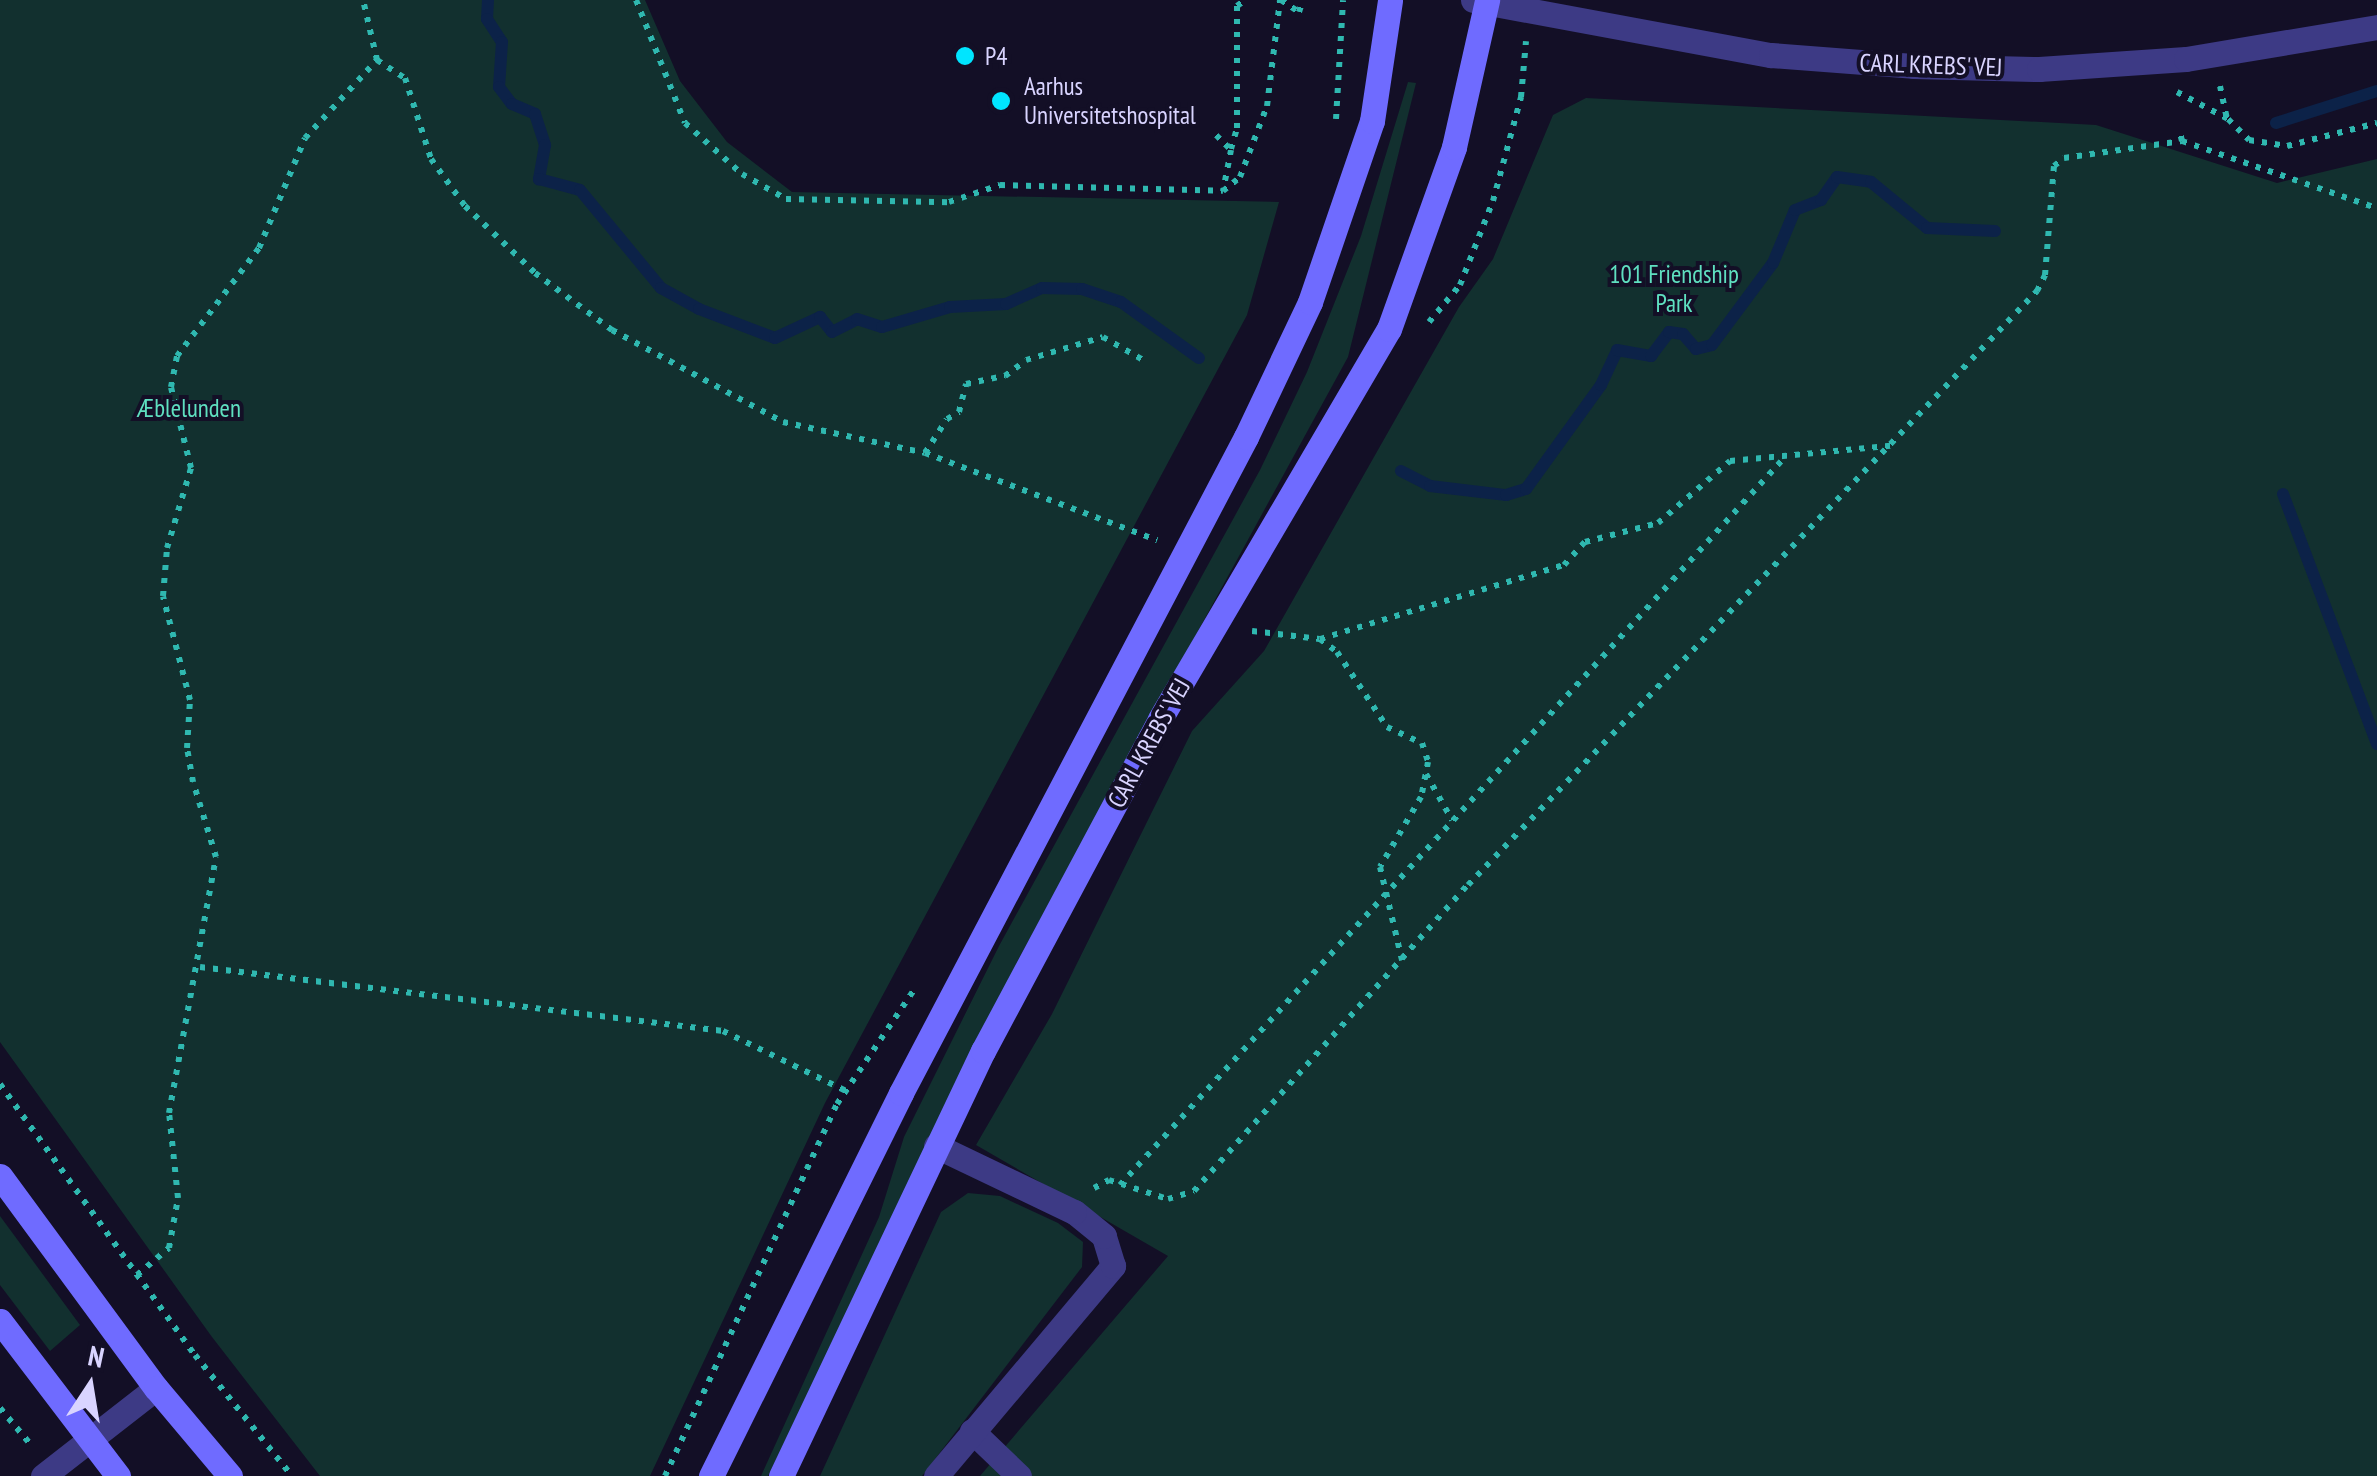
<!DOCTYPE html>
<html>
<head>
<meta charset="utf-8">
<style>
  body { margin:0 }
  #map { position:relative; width:2377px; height:1476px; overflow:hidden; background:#130f26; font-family:"PT Sans Narrow",sans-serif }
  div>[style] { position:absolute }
  .green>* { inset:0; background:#12302f }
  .stream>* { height:12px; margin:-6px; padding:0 6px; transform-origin:6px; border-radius:6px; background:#0c2248 }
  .path>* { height:6px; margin-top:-3px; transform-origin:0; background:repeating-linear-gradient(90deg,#2fb8b0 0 5px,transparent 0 13px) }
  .lane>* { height:25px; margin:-12.5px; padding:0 12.5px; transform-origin:12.5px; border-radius:12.5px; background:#3d3a85 }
  .street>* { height:25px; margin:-12.5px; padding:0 12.5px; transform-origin:12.5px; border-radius:12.5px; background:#3d3a85 }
  .secondary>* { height:25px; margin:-12.5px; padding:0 12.5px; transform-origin:12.5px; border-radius:12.5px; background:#6f6bff }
  .dots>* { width:28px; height:28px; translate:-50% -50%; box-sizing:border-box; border:5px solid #130f26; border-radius:50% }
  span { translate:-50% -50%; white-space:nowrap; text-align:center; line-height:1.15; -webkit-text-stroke:8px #130f26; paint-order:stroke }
  .poi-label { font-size:25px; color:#d9d4ff }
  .left { translate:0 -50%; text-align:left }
  .street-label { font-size:25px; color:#d9d4ff }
  .park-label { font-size:25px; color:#5fe0c0 }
  .north { position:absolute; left:40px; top:1336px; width:100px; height:100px; -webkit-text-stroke:8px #130f26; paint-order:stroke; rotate:12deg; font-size:28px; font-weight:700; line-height:40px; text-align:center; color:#d9d4ff }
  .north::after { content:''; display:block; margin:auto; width:35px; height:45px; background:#d9d4ff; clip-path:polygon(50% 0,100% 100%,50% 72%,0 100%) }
</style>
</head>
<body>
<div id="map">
  <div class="green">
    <div style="clip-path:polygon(0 0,645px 0,680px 81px,727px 142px,792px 192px,1279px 202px,1247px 315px,825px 1103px,650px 1476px,320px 1476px,212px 1337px,0 1042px)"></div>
    <div style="clip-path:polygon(1408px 82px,1416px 83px,1348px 357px,1019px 958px,768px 1476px,761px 1476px,879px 1217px,904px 1137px,999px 946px,1260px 470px,1307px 372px,1361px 236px)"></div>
    <div style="clip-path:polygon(1586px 98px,2096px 125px,2277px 183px,2377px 159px,2377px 1476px,980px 1476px,1168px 1256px,976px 1145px,1052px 1014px,1192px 731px,1264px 651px,1459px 307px,1493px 259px,1553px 115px)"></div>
    <div style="clip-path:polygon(968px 1193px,1000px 1196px,1058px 1223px,1083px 1242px,1082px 1267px,922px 1476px,820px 1476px,941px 1212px)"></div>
    <div style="clip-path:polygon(0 1216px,80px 1325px,50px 1351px,0 1285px)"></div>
  </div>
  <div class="stream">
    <div style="left:488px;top:0;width:19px;rotate:93deg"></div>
    <div style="left:487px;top:19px;width:27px;rotate:57deg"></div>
    <div style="left:502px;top:42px;width:45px;rotate:93.8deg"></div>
    <div style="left:499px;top:87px;width:21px;rotate:53deg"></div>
    <div style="left:512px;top:104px;width:25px;rotate:23deg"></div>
    <div style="left:535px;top:114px;width:33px;rotate:72deg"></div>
    <div style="left:545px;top:145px;width:35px;rotate:100deg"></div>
    <div style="left:539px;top:179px;width:42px;rotate:15deg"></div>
    <div style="left:580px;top:190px;width:127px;rotate:50.4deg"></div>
    <div style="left:661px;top:288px;width:43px;rotate:28.9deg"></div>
    <div style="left:699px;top:309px;width:81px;rotate:20.9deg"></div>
    <div style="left:775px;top:338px;width:50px;rotate:-25deg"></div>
    <div style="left:820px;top:317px;width:19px;rotate:51deg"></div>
    <div style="left:832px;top:332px;width:28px;rotate:-27deg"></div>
    <div style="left:857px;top:319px;width:26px;rotate:18deg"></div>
    <div style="left:882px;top:327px;width:71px;rotate:-16.4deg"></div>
    <div style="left:950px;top:307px;width:56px;rotate:-3.1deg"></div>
    <div style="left:1006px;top:304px;width:39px;rotate:-24deg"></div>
    <div style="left:1042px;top:288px;width:40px;rotate:1.4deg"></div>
    <div style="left:1082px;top:289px;width:41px;rotate:18.4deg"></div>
    <div style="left:1121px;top:302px;width:96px;rotate:35.7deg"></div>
    <div style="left:2276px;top:123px;width:106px;rotate:-17.6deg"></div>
    <div style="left:1401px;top:471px;width:33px;rotate:27deg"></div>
    <div style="left:1430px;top:486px;width:77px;rotate:6.8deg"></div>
    <div style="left:1506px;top:495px;width:21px;rotate:-17deg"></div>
    <div style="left:1526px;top:489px;width:128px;rotate:-54.2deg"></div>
    <div style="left:1601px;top:385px;width:38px;rotate:-65deg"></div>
    <div style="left:1617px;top:350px;width:35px;rotate:10deg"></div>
    <div style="left:1651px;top:356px;width:30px;rotate:-53deg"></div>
    <div style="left:1669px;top:332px;width:14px;rotate:8deg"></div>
    <div style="left:1683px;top:334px;width:20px;rotate:49deg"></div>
    <div style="left:1696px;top:349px;width:16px;rotate:-14deg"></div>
    <div style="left:1712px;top:345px;width:102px;rotate:-53.4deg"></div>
    <div style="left:1773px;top:263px;width:57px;rotate:-67.5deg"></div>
    <div style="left:1795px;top:210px;width:28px;rotate:-21deg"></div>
    <div style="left:1821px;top:200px;width:28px;rotate:-55deg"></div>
    <div style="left:1837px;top:177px;width:34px;rotate:8deg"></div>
    <div style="left:1871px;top:182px;width:72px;rotate:39.4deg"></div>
    <div style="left:1927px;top:228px;width:68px;rotate:2.5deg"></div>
    <div style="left:2283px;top:494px;width:267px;rotate:69.4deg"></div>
  </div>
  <div class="path">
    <div style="left:636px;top:0;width:132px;rotate:68.3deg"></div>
    <div style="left:685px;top:123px;width:76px;rotate:41.8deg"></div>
    <div style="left:742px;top:174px;width:51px;rotate:29.6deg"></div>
    <div style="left:786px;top:199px;width:163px;rotate:1.1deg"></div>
    <div style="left:949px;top:202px;width:54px;rotate:-18.4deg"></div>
    <div style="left:1000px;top:185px;width:223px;rotate:1.5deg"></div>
    <div style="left:1281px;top:0;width:22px;rotate:34deg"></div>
    <div style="left:1299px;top:12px;width:13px;rotate:-72deg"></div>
    <div style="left:377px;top:60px;width:33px;rotate:33deg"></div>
    <div style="left:405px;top:78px;width:85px;rotate:72.2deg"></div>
    <div style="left:431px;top:159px;width:58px;rotate:54.1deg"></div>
    <div style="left:465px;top:206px;width:97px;rotate:43.7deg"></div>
    <div style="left:535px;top:273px;width:96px;rotate:36.5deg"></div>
    <div style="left:612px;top:330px;width:194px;rotate:28.3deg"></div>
    <div style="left:783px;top:422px;width:145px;rotate:12.3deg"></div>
    <div style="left:925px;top:453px;width:248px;rotate:20.6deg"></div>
    <div style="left:2220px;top:86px;width:33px;rotate:78deg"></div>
    <div style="left:2177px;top:92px;width:58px;rotate:27.9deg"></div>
    <div style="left:2228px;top:119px;width:30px;rotate:45deg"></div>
    <div style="left:2249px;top:140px;width:38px;rotate:9deg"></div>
    <div style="left:2287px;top:146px;width:93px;rotate:-14.3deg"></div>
    <div style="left:1336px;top:119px;width:119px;rotate:-86.6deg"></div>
    <div style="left:1216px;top:135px;width:21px;rotate:45deg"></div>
    <div style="left:1231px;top:150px;width:42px;rotate:101deg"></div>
    <div style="left:1223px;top:191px;width:22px;rotate:-39deg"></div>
    <div style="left:1240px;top:177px;width:76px;rotate:-69.2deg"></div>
    <div style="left:1267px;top:106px;width:107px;rotate:-83deg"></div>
    <div style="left:2182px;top:141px;width:206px;rotate:19deg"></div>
    <div style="left:1231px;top:149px;width:22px;rotate:-74deg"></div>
    <div style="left:1237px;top:128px;width:122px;rotate:-90deg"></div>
    <div style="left:1237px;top:6px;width:10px;rotate:-37deg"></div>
    <div style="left:1429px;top:322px;width:48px;rotate:-50deg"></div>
    <div style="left:1460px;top:285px;width:90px;rotate:-68.6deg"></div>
    <div style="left:1493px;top:201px;width:108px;rotate:-74.9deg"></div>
    <div style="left:1521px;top:97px;width:56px;rotate:-84.9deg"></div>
    <div style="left:925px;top:453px;width:40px;rotate:-57.1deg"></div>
    <div style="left:947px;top:419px;width:14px;rotate:-30deg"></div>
    <div style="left:959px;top:412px;width:29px;rotate:-76deg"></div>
    <div style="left:966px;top:384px;width:40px;rotate:-12deg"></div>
    <div style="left:1005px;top:376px;width:26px;rotate:-37deg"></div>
    <div style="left:1026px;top:360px;width:80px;rotate:-16.6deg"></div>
    <div style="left:1103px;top:337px;width:48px;rotate:29.7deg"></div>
    <div style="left:1252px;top:631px;width:68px;rotate:6.7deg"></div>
    <div style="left:1320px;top:639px;width:21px;rotate:37deg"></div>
    <div style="left:1337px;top:652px;width:90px;rotate:56.3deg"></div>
    <div style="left:1387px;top:727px;width:38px;rotate:25deg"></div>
    <div style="left:1422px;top:743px;width:20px;rotate:72deg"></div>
    <div style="left:1428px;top:762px;width:36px;rotate:101deg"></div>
    <div style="left:1421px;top:797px;width:81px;rotate:120.4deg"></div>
    <div style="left:1380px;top:867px;width:96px;rotate:76.7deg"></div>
    <div style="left:1320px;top:639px;width:255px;rotate:-16.9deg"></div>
    <div style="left:1564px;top:565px;width:31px;rotate:-48deg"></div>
    <div style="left:1585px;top:542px;width:75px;rotate:-14.6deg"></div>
    <div style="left:1658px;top:523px;width:95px;rotate:-40.7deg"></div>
    <div style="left:1730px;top:461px;width:161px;rotate:-5.4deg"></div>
    <div style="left:1426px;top:774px;width:53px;rotate:60.5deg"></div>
    <div style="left:200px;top:967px;width:527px;rotate:6.98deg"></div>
    <div style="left:723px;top:1031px;width:137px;rotate:26deg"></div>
    <div style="left:0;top:1084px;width:334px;rotate:54.3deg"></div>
    <div style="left:195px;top:1355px;width:155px;rotate:51.3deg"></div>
    <div style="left:1120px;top:1185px;width:987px;rotate:-47.59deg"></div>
    <div style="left:1094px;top:1188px;width:17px;rotate:-28deg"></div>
    <div style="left:1109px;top:1180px;width:62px;rotate:17.9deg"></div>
    <div style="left:1168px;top:1199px;width:27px;rotate:-17deg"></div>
    <div style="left:1194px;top:1191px;width:411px;rotate:-48.2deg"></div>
    <div style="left:1468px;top:885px;width:823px;rotate:-46.23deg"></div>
    <div style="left:2037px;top:291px;width:18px;rotate:-63deg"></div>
    <div style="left:2045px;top:275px;width:109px;rotate:-85.3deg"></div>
    <div style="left:2054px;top:166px;width:13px;rotate:-39deg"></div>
    <div style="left:2064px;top:158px;width:119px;rotate:-8.2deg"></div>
    <div style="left:2182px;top:141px;width:8px;rotate:-104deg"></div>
    <div style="left:137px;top:1275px;width:42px;rotate:-40.2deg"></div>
    <div style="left:169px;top:1248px;width:51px;rotate:-79.8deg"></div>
    <div style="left:178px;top:1198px;width:85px;rotate:-96deg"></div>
    <div style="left:169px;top:1113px;width:260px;rotate:-79.6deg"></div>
    <div style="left:216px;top:857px;width:78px;rotate:-107deg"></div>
    <div style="left:193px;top:782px;width:35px;rotate:-100deg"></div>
    <div style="left:187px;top:748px;width:48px;rotate:-86.4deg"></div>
    <div style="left:190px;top:700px;width:107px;rotate:-104.6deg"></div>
    <div style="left:163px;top:596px;width:48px;rotate:-85.2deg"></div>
    <div style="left:167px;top:548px;width:84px;rotate:-73.3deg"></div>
    <div style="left:191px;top:468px;width:83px;rotate:-103.9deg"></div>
    <div style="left:171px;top:387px;width:32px;rotate:-79deg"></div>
    <div style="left:177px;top:356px;width:136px;rotate:-52.8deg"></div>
    <div style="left:259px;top:248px;width:119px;rotate:-67.3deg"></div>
    <div style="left:305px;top:138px;width:106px;rotate:-47.3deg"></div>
    <div style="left:377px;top:60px;width:62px;rotate:-103.1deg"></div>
    <div style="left:0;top:1408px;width:48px;rotate:50deg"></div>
    <div style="left:665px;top:1476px;width:410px;rotate:-65.2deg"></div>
    <div style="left:837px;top:1104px;width:141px;rotate:-56deg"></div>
  </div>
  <div class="lane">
    <div style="left:1473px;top:0;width:303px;rotate:10.5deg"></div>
    <div style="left:1771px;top:55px;width:142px;rotate:4.4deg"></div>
    <div style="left:1913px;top:66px;width:126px;rotate:1.4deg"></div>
    <div style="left:2039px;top:69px;width:147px;rotate:-3.9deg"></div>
    <div style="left:2186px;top:59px;width:194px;rotate:-9.5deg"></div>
    <div style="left:972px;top:1431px;width:65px;rotate:43.8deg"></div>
    <div style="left:936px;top:1476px;width:275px;rotate:-49.9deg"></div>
    <div style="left:1113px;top:1266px;width:31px;rotate:-107deg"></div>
    <div style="left:1104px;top:1236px;width:38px;rotate:-141deg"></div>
    <div style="left:1074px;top:1212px;width:153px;rotate:-154.4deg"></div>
  </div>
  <div class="street">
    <div style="left:43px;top:1476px;width:143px;rotate:-37.9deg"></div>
  </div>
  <div class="secondary">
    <div style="left:0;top:1176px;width:263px;rotate:53.7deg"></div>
    <div style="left:156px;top:1388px;width:115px;rotate:49.9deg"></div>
    <div style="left:0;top:1321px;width:195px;rotate:52.7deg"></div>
    <div style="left:711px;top:1476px;width:428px;rotate:-63.6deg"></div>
    <div style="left:901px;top:1093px;width:741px;rotate:-62.26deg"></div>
    <div style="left:1246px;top:437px;width:149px;rotate:-64.6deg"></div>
    <div style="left:1310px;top:302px;width:191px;rotate:-71.1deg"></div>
    <div style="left:1372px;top:121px;width:122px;rotate:-81.5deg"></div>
    <div style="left:781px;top:1476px;width:471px;rotate:-64.6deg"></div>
    <div style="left:983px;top:1051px;width:376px;rotate:-61.9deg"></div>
    <div style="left:1160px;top:719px;width:452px;rotate:-59.6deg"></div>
    <div style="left:1389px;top:329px;width:193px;rotate:-70.3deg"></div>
    <div style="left:1454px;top:147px;width:151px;rotate:-77.3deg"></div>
  </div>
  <div class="dots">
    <div style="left:965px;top:56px;background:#00e5ff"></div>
    <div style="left:1001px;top:101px;background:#00e5ff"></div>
  </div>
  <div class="poi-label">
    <span class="left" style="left:985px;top:56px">P4</span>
    <span class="left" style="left:1024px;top:101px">Aarhus<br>Universitetshospital</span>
  </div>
  <div class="street-label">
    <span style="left:1931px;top:65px;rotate:2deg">CARL KREBS' VEJ</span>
    <span style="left:1149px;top:743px;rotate:-61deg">CARL KREBS' VEJ</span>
  </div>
  <div class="park-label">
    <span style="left:1674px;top:289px">101 Friendship<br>Park</span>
    <span style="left:189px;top:408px">Æblelunden</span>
  </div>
  <div class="north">N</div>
</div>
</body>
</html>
